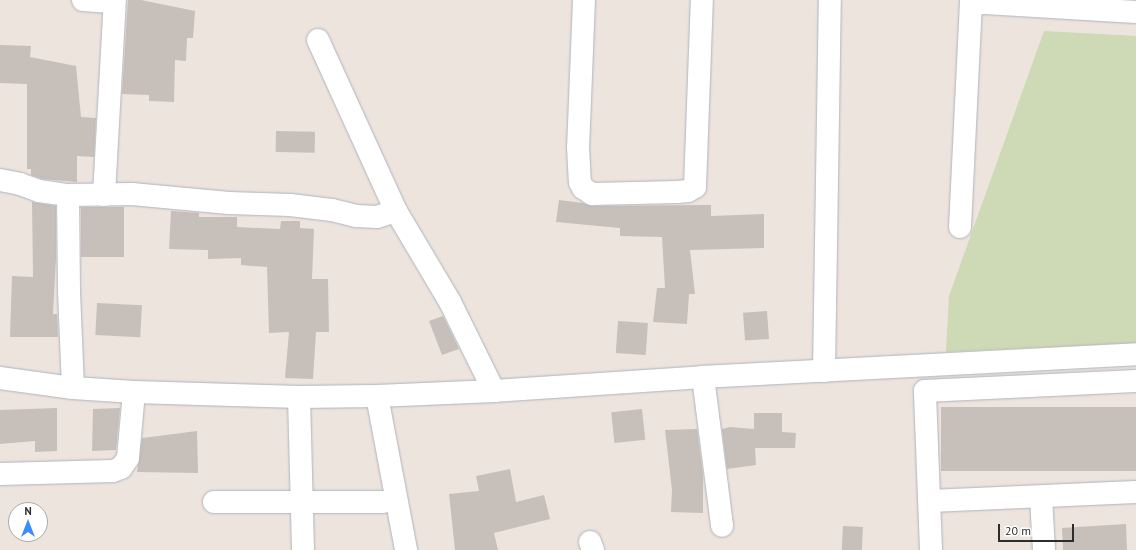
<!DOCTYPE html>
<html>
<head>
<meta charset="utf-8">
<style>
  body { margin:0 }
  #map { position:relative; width:1136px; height:550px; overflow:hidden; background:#eee4de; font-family:"PT Sans",sans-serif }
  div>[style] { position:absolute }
  .cemetery>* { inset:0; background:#ced9b5 }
  .building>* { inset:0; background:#c6bfba; transform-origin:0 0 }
  .roads { filter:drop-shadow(0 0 1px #aeb4bc) drop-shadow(0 0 1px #aeb4bc) }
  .minor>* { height:22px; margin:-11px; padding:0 11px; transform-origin:11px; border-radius:11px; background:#fff }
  span { translate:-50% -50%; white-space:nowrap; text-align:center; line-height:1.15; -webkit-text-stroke:4px #fff; paint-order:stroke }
  .north { position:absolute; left:8px; top:502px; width:40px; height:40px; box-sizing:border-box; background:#fff; border:1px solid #ababab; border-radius:50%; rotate:0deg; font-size:11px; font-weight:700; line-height:16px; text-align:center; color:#2c2c2c }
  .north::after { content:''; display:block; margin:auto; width:14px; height:18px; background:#3a8cff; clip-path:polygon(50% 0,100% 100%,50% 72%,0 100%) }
  .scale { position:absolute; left:998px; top:524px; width:76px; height:18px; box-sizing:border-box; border:2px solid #2c2c2c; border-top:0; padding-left:5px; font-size:12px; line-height:14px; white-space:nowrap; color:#2c2c2c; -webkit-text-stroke:3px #fff; paint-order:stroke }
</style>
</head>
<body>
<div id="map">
  <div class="cemetery">
    <div style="clip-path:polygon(1044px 31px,1136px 36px,1136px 343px,946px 352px,949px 296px)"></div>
  </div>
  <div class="building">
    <div style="clip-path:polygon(128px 0,141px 0,195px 11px,193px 38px,187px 38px,186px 61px,175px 60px,174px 102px,149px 101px,149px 95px,122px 94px)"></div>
    <div style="clip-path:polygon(0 45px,31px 46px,30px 57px,76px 66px,81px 117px,96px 118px,94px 157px,77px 156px,77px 182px,42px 179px,31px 175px,31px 169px,27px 169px,27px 84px,0 83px)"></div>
    <div style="left:276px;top:131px;width:39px;height:21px;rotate:1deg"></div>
    <div style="clip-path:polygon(559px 200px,583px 203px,592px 206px,711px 205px,711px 216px,764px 214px,764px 248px,690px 250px,695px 294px,689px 294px,687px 324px,653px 322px,657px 288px,665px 288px,662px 237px,620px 236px,620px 228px,556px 222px)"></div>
    <div style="clip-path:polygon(32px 202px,56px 206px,56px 257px,53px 314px,57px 314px,58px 337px,10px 337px,12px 276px,33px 277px)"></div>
    <div style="left:81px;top:207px;width:43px;height:50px"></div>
    <div style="clip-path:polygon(171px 211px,199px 213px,199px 217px,237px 217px,237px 227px,280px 229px,281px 221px,300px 221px,300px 228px,314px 229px,312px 279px,328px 279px,329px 332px,316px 332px,313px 379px,285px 378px,289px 332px,269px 333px,267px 267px,241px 265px,241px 258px,208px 259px,208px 250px,169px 249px)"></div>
    <div style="left:97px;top:303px;width:45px;height:32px;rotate:3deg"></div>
    <div style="left:767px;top:311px;width:28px;height:24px;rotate:86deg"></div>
    <div style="clip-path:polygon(443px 316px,459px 349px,442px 355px,429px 321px)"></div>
    <div style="left:618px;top:321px;width:30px;height:32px;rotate:4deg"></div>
    <div style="left:1136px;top:407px;width:64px;height:195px;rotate:90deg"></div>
    <div style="clip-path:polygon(57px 408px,57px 451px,35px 452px,35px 441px,0 444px,0 410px)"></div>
    <div style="clip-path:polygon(120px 408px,116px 450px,92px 451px,93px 409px)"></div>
    <div style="left:642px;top:409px;width:31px;height:31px;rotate:84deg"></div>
    <div style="clip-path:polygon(754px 413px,782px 413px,782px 432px,796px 433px,795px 448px,755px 448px,756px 465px,727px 469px,722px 429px,730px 427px,754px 429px)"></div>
    <div style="clip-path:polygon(697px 429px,703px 475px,703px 513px,671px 512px,672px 490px,665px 430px)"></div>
    <div style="clip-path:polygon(197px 431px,198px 473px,137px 472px,142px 438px)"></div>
    <div style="clip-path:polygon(510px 469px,516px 502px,544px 495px,550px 519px,494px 533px,498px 550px,455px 550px,449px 494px,479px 491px,476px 476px)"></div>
    <div style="clip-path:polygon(1126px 524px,1127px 550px,1063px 550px,1062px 528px)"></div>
    <div style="left:843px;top:526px;width:20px;height:24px;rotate:3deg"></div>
  </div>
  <div class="roads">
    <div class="minor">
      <div style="left:83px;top:0;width:31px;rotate:4deg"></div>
      <div style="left:584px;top:0;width:147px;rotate:92.3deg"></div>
      <div style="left:578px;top:147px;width:35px;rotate:87deg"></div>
      <div style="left:580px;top:182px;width:7px;rotate:63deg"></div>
      <div style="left:583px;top:188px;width:11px;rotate:34deg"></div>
      <div style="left:592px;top:194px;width:85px;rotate:-1.3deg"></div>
      <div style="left:677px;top:192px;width:11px;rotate:-5deg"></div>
      <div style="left:688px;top:191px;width:8px;rotate:-30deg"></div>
      <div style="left:695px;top:187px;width:187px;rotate:-87.9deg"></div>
      <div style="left:971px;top:4px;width:14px;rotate:-4deg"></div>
      <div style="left:985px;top:3px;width:151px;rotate:3.4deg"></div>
      <div style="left:318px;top:40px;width:188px;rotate:65.5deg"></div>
      <div style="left:396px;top:211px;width:106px;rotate:59.3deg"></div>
      <div style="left:450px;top:302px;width:99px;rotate:63.7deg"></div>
      <div style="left:0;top:180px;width:20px;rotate:11deg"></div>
      <div style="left:20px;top:184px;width:20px;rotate:20deg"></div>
      <div style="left:39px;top:191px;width:29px;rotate:8deg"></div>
      <div style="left:68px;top:195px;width:64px;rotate:-0.9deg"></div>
      <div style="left:132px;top:194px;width:97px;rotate:5.3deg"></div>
      <div style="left:229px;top:203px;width:61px;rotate:1.9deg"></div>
      <div style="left:290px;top:205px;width:42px;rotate:6.8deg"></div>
      <div style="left:332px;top:210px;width:25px;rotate:14deg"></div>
      <div style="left:356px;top:216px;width:21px;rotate:3deg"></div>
      <div style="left:377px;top:217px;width:20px;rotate:-18deg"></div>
      <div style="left:68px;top:195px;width:97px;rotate:89.4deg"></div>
      <div style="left:69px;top:292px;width:96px;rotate:87.6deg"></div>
      <div style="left:104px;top:195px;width:195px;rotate:-86.8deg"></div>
      <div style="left:960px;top:227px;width:227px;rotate:-87.2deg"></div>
      <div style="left:824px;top:371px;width:371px;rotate:-89.1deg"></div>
      <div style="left:703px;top:377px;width:150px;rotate:82.7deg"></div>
      <div style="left:0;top:378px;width:74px;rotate:7.8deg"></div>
      <div style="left:73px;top:388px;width:61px;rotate:3.8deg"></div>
      <div style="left:134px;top:392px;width:165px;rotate:1.7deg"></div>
      <div style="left:299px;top:397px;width:78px;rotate:-0.7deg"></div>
      <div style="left:377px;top:396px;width:117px;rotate:-2.4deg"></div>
      <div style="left:494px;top:391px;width:209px;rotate:-3.8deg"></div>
      <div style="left:703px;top:377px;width:434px;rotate:-3deg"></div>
      <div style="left:377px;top:396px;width:157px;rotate:79.3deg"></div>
      <div style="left:299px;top:397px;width:153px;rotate:88.5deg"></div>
      <div style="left:0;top:474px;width:113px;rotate:-1.5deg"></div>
      <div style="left:113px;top:471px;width:9px;rotate:-21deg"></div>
      <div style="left:121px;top:468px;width:12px;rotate:-55deg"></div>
      <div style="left:128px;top:458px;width:66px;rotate:-84.8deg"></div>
      <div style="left:1041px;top:498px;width:52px;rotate:86.7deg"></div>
      <div style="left:930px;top:501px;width:206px;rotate:-2.5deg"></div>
      <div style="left:214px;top:502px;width:169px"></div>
      <div style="left:590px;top:542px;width:9px;rotate:69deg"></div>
      <div style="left:931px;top:550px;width:159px;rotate:-92.2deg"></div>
      <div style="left:925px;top:391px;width:211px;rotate:-2.7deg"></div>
    </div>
  </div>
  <div class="north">N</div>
  <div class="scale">20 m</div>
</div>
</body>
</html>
